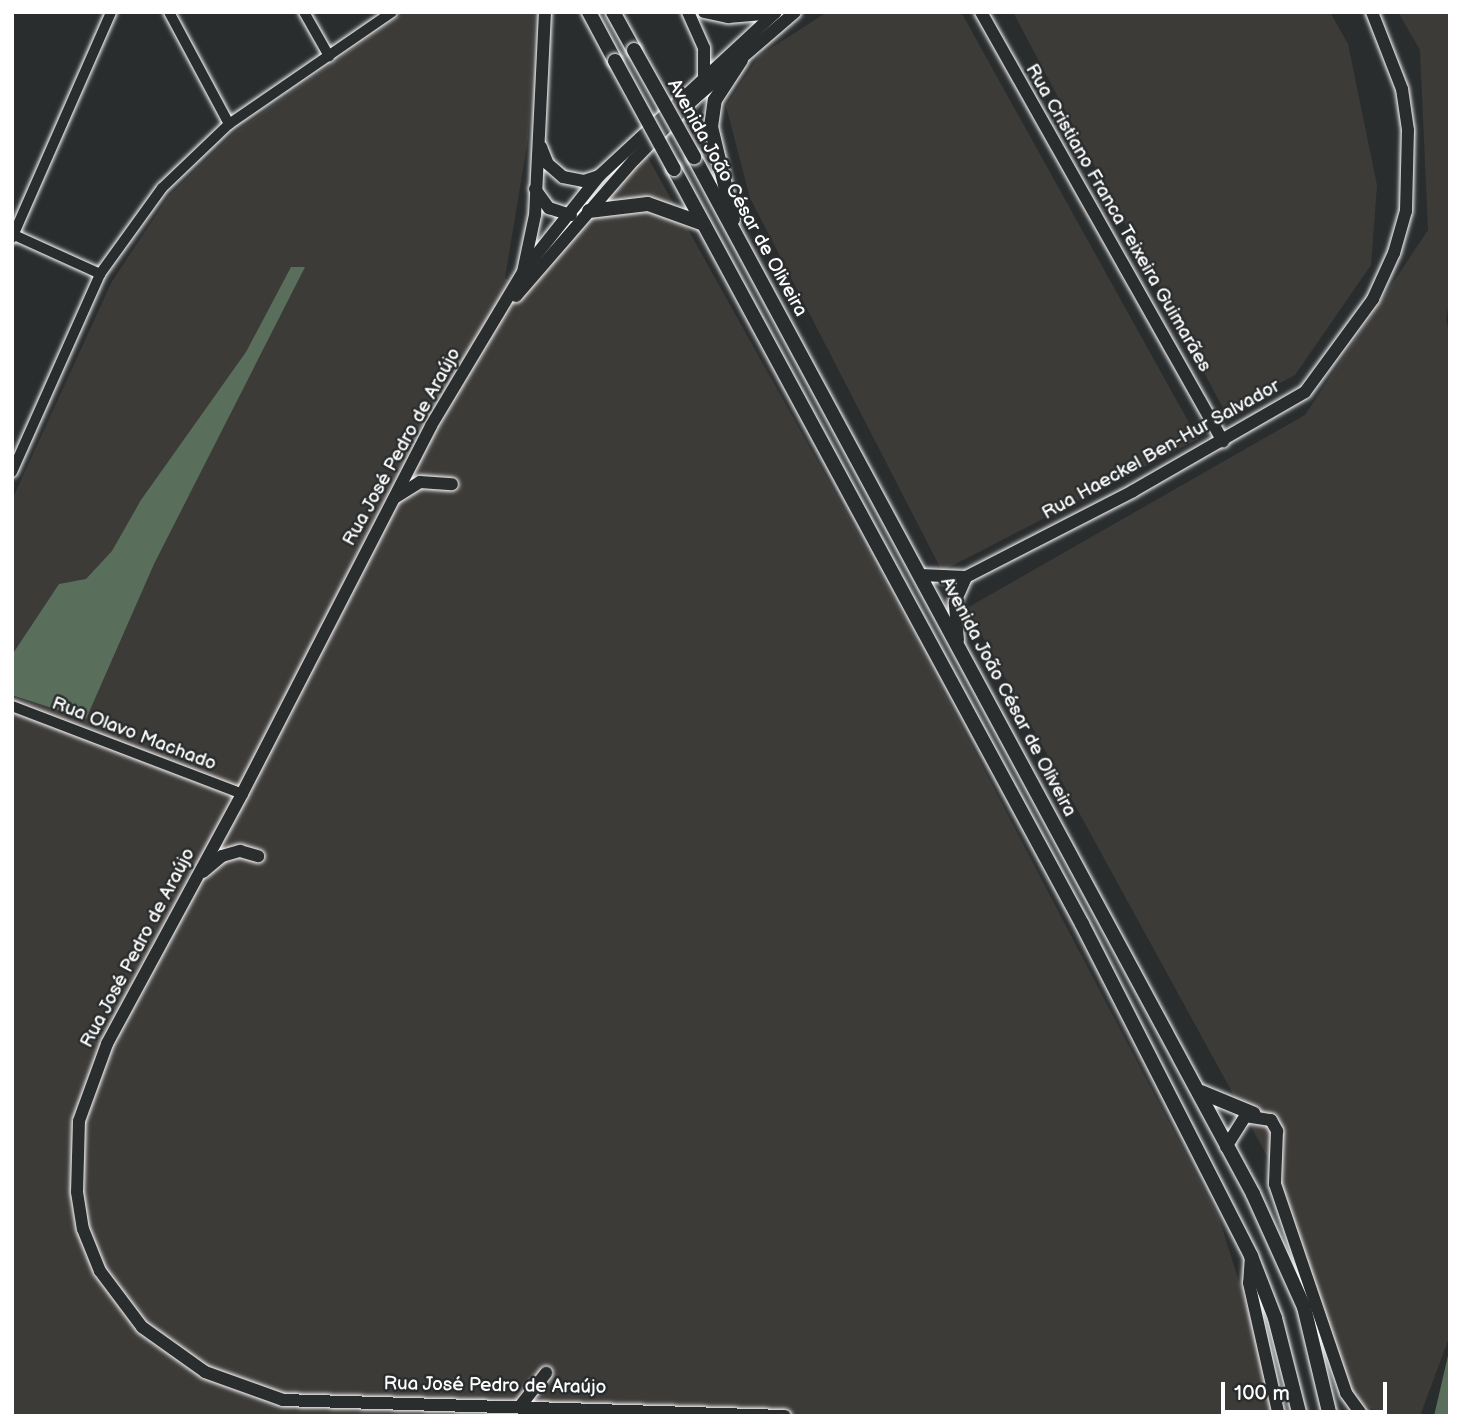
<!DOCTYPE html>
<html>
<head>
<meta charset="utf-8">
<style>
  body { margin:0 }
  #map { position:relative; width:1462px; height:1428px; overflow:hidden; background:#2a2d2e; font-family:"Balsamiq Sans",sans-serif }
  div>[style] { position:absolute }
  .built>* { inset:0; background:#3d3b38 }
  .green>* { inset:0; background:#596f5b }
  .roads { filter:drop-shadow(0 0 2px #fff) drop-shadow(0 0 2px #fff) }
  .minor>* { height:10px; margin:-5px; padding:0 5px; transform-origin:5px; border-radius:5px; background:#2a2d2e }
  .tertiary>* { height:12px; margin:-6px; padding:0 6px; transform-origin:6px; border-radius:6px; background:#2a2d2e }
  .secondary>* { height:14px; margin:-7px; padding:0 7px; transform-origin:7px; border-radius:7px; background:#2a2d2e }
  .bridges { filter:drop-shadow(0 0 2px #fff) drop-shadow(0 0 2px #fff) }
  .secondary-bridge>* { height:14px; margin:-7px; padding:0 7px; transform-origin:7px; border-radius:7px; background:#2a2d2e }
  span { translate:-50% -50%; white-space:nowrap; text-align:center; line-height:1.15; -webkit-text-stroke:5px #2a2d2e; paint-order:stroke }
  .street-label { font-size:19px; color:#fff }
  .frame { position:absolute; inset:0; border:14px solid #fff; pointer-events:none }
  .scale { position:absolute; left:1221px; top:1382px; width:166px; height:32px; box-sizing:border-box; border:4px solid #fff; border-top:0; padding-left:9px; font-size:21px; line-height:24px; white-space:nowrap; color:#fff; -webkit-text-stroke:5px #2a2d2e; paint-order:stroke }
</style>
</head>
<body>
<div id="map">
  <div class="built">
    <div style="clip-path:polygon(405px 12px,535px 12px,528px 139px,505px 278px,521px 287px,647px 156px,902px 613px,1219px 1218px,1271px 1384px,1272px 1416px,12px 1416px,12px 500px,112px 281px,169px 196px,234px 133px)"></div>
    <div style="clip-path:polygon(827px 12px,961px 12px,1198px 439px,942px 571px,750px 198px,726px 106px,759px 56px)"></div>
    <div style="clip-path:polygon(1013px 12px,1330px 12px,1348px 44px,1377px 185px,1371px 265px,1295px 375px,1225px 412px)"></div>
    <div style="clip-path:polygon(1398px 12px,1450px 12px,1450px 296px,1446px 320px,1450px 335px,1450px 1335px,1420px 1416px,1386px 1416px,1353px 1399px,1278px 1176px,967px 608px,1305px 415px,1428px 230px,1420px 50px)"></div>
  </div>
  <div class="green">
    <div style="clip-path:polygon(291px 267px,305px 267px,154px 564px,86px 719px,12px 695px,12px 655px,59px 584px,86px 579px,112px 551px,141px 500px,246px 352px)"></div>
    <div style="clip-path:polygon(1450px 1347px,1450px 1416px,1434px 1416px)"></div>
  </div>
  <div class="roads">
    <div class="minor">
      <div style="left:169px;top:12px;width:127px;rotate:61.8deg"></div>
      <div style="left:304px;top:12px;width:51px;rotate:60.4deg"></div>
      <div style="left:12px;top:234px;width:97px;rotate:24.4deg"></div>
      <div style="left:12px;top:238px;width:247px;rotate:-66.3deg"></div>
      <div style="left:12px;top:472px;width:217px;rotate:-66deg"></div>
      <div style="left:100px;top:274px;width:106px;rotate:-54.2deg"></div>
      <div style="left:162px;top:188px;width:93px;rotate:-43.7deg"></div>
      <div style="left:229px;top:124px;width:198px;rotate:-34.5deg"></div>
      <div style="left:12px;top:706px;width:246px;rotate:20.9deg"></div>
    </div>
    <div class="tertiary">
      <div style="left:545px;top:12px;width:203px;rotate:92.8deg"></div>
      <div style="left:535px;top:215px;width:58px;rotate:101.9deg"></div>
      <div style="left:523px;top:272px;width:179px;rotate:120.9deg"></div>
      <div style="left:431px;top:426px;width:414px;rotate:117.2deg"></div>
      <div style="left:242px;top:794px;width:284px;rotate:118.4deg"></div>
      <div style="left:107px;top:1044px;width:82px;rotate:110deg"></div>
      <div style="left:79px;top:1121px;width:71px;rotate:91.6deg"></div>
      <div style="left:77px;top:1192px;width:37px;rotate:81deg"></div>
      <div style="left:83px;top:1229px;width:45px;rotate:68deg"></div>
      <div style="left:100px;top:1271px;width:70px;rotate:53.1deg"></div>
      <div style="left:142px;top:1327px;width:77px;rotate:35.5deg"></div>
      <div style="left:205px;top:1372px;width:83px;rotate:19.7deg"></div>
      <div style="left:283px;top:1400px;width:502px;rotate:1.83deg"></div>
      <div style="left:688px;top:12px;width:39px;rotate:66deg"></div>
      <div style="left:704px;top:48px;width:28px;rotate:90deg"></div>
      <div style="left:704px;top:12px;width:25px;rotate:12deg"></div>
      <div style="left:728px;top:17px;width:47px;rotate:-4.9deg"></div>
      <div style="left:981px;top:12px;width:493px;rotate:60.6deg"></div>
      <div style="left:541px;top:147px;width:18px;rotate:68deg"></div>
      <div style="left:548px;top:164px;width:20px;rotate:41deg"></div>
      <div style="left:563px;top:177px;width:21px;rotate:11deg"></div>
      <div style="left:584px;top:181px;width:16px;rotate:-18deg"></div>
      <div style="left:535px;top:189px;width:24px;rotate:54deg"></div>
      <div style="left:549px;top:208px;width:23px;rotate:18deg"></div>
      <div style="left:525px;top:269px;width:119px;rotate:-51.5deg"></div>
      <div style="left:599px;top:176px;width:241px;rotate:-42.8deg"></div>
      <div style="left:516px;top:296px;width:180px;rotate:-49.1deg"></div>
      <div style="left:634px;top:160px;width:86px;rotate:-45.5deg"></div>
      <div style="left:694px;top:99px;width:133px;rotate:-40.7deg"></div>
      <div style="left:396px;top:497px;width:28px;rotate:-32deg"></div>
      <div style="left:420px;top:482px;width:32px;rotate:4deg"></div>
      <div style="left:921px;top:575px;width:45px;rotate:2.5deg"></div>
      <div style="left:966px;top:577px;width:188px;rotate:-27.2deg"></div>
      <div style="left:1133px;top:491px;width:198px;rotate:-29.9deg"></div>
      <div style="left:1305px;top:392px;width:115px;rotate:-53.8deg"></div>
      <div style="left:1373px;top:299px;width:51px;rotate:-65.5deg"></div>
      <div style="left:1394px;top:253px;width:44px;rotate:-74.1deg"></div>
      <div style="left:1406px;top:211px;width:81px;rotate:-88.6deg"></div>
      <div style="left:1408px;top:130px;width:41px;rotate:-98.3deg"></div>
      <div style="left:1402px;top:89px;width:83px;rotate:-111.3deg"></div>
      <div style="left:958px;top:640px;width:38px;rotate:-95deg"></div>
      <div style="left:955px;top:602px;width:27px;rotate:-66deg"></div>
      <div style="left:203px;top:872px;width:25px;rotate:-40deg"></div>
      <div style="left:222px;top:856px;width:19px;rotate:-16deg"></div>
      <div style="left:240px;top:851px;width:19px;rotate:16deg"></div>
      <div style="left:1226px;top:1147px;width:36px;rotate:-58deg"></div>
      <div style="left:1245px;top:1116px;width:26px;rotate:9deg"></div>
      <div style="left:1271px;top:1120px;width:13px;rotate:61deg"></div>
      <div style="left:1277px;top:1131px;width:53px;rotate:92.2deg"></div>
      <div style="left:1275px;top:1184px;width:221px;rotate:71.2deg"></div>
      <div style="left:1346px;top:1393px;width:29px;rotate:54deg"></div>
      <div style="left:1251px;top:1256px;width:27px;rotate:94deg"></div>
      <div style="left:1249px;top:1283px;width:136px;rotate:77.3deg"></div>
      <div style="left:521px;top:1405px;width:41px;rotate:-52deg"></div>
    </div>
    <div class="secondary">
      <div style="left:589px;top:12px;width:55px;rotate:62deg"></div>
      <div style="left:613px;top:12px;width:43px;rotate:61.1deg"></div>
      <div style="left:694px;top:157px;width:1178px;rotate:61.67deg"></div>
      <div style="left:1253px;top:1194px;width:124px;rotate:65.7deg"></div>
      <div style="left:1304px;top:1307px;width:112px;rotate:76.6deg"></div>
      <div style="left:674px;top:169px;width:858px;rotate:61.61deg"></div>
      <div style="left:1082px;top:924px;width:373px;rotate:63deg"></div>
      <div style="left:1251px;top:1256px;width:66px;rotate:68.8deg"></div>
      <div style="left:1275px;top:1318px;width:101px;rotate:75.7deg"></div>
      <div style="left:589px;top:211px;width:59px;rotate:-6.8deg"></div>
      <div style="left:648px;top:204px;width:59px;rotate:19.7deg"></div>
      <div style="left:733px;top:219px;width:95px;rotate:-103.4deg"></div>
      <div style="left:711px;top:127px;width:27px;rotate:-82deg"></div>
      <div style="left:715px;top:100px;width:48px;rotate:-57deg"></div>
      <div style="left:1201px;top:1092px;width:57px;rotate:22.5deg"></div>
    </div>
  </div>
  <div class="bridges">
    <div class="secondary-bridge">
      <div style="left:634px;top:50px;width:123px;rotate:60.7deg"></div>
      <div style="left:615px;top:61px;width:123px;rotate:61.4deg"></div>
    </div>
  </div>
  <div class="street-label">
    <span style="left:737px;top:198px;rotate:61deg">Avenida João César de Oliveira</span>
    <span style="left:1118px;top:218px;rotate:60deg">Rua Cristiano Franca Teixeira Guimarães</span>
    <span style="left:402px;top:447px;rotate:-61deg">Rua José Pedro de Araújo</span>
    <span style="left:1161px;top:450px;rotate:-29deg">Rua Haeckel Ben-Hur Salvador</span>
    <span style="left:1008px;top:697px;rotate:62deg">Avenida João César de Oliveira</span>
    <span style="left:134px;top:734px;rotate:21deg">Rua Olavo Machado</span>
    <span style="left:138px;top:948px;rotate:-62deg">Rua José Pedro de Araújo</span>
    <span style="left:495px;top:1386px;rotate:1deg">Rua José Pedro de Araújo</span>
  </div>
  <div class="frame"></div>
  <div class="scale">100 m</div>
</div>
</body>
</html>
